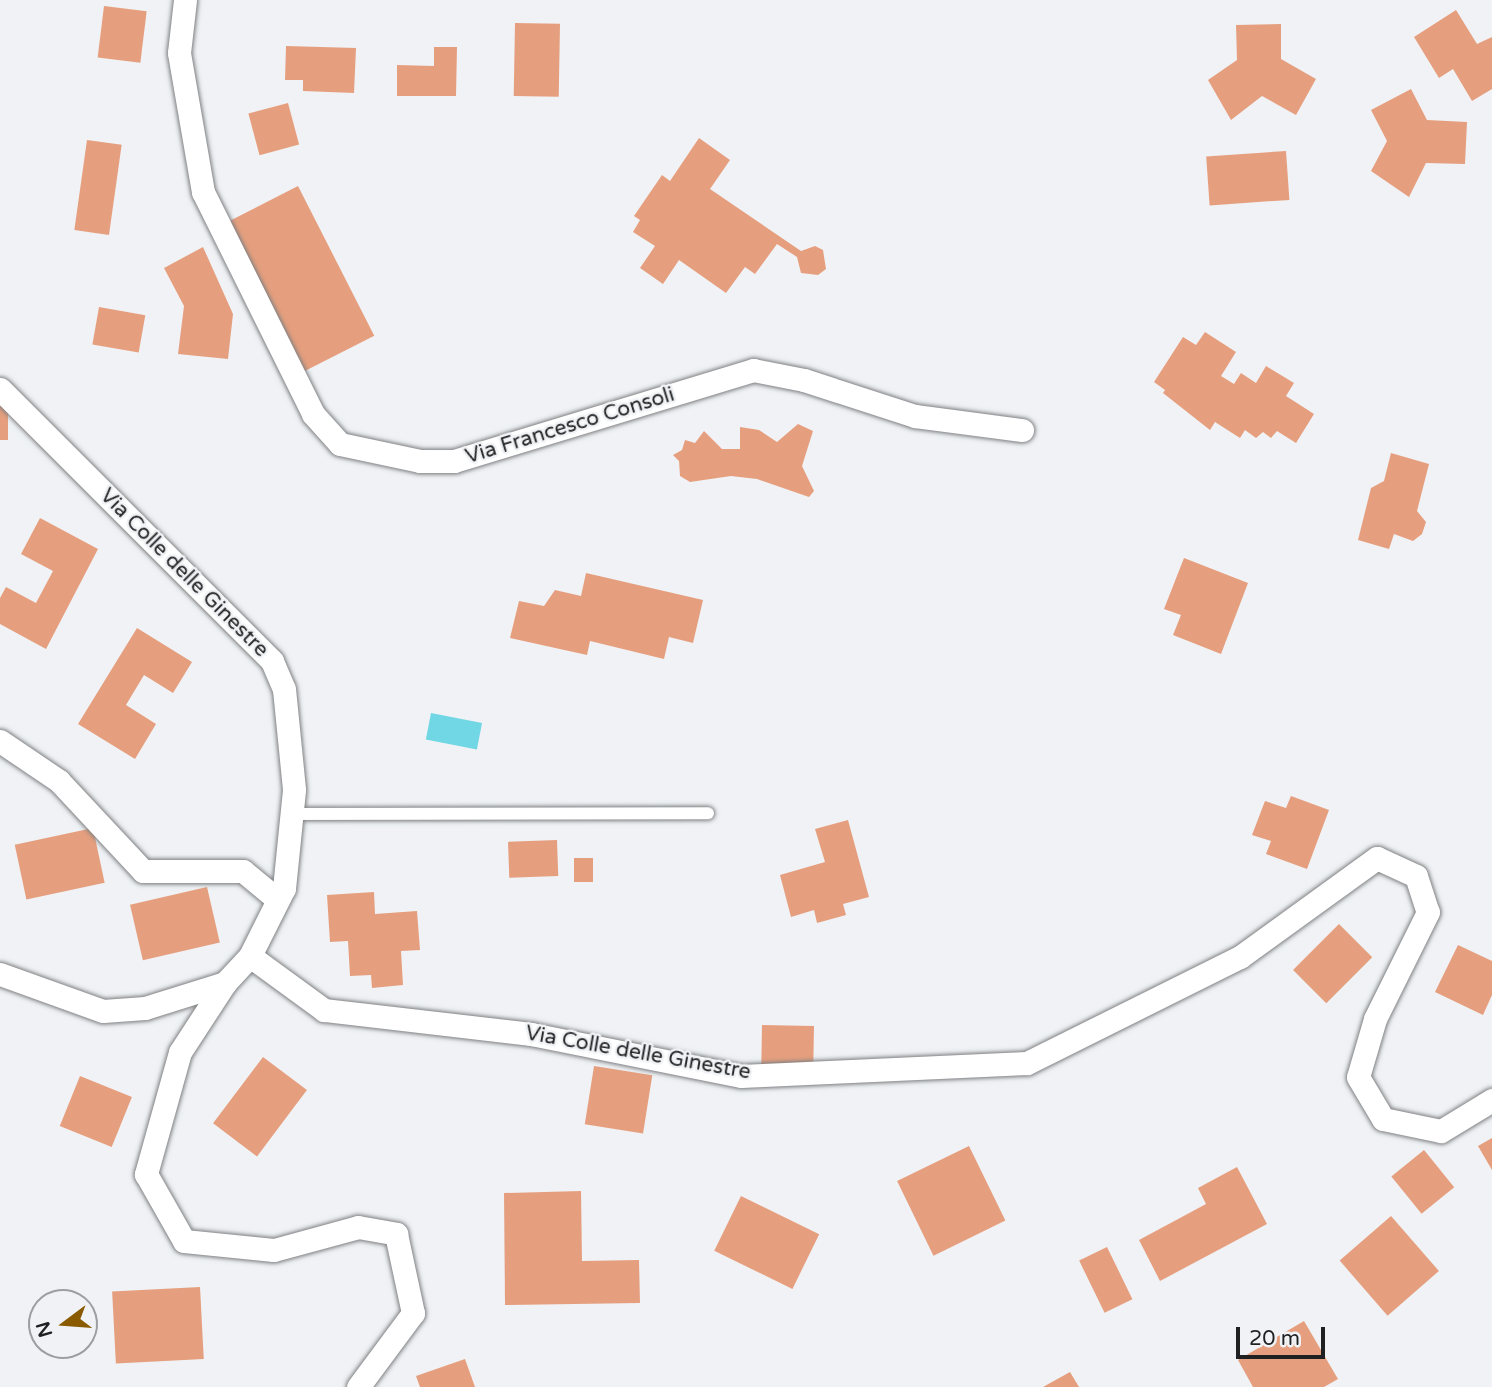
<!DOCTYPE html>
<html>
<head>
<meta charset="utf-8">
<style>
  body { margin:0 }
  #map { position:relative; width:1492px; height:1387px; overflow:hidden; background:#f0f2f5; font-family:"Varela Round",sans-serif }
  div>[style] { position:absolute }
  .water>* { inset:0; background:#71d7e5; transform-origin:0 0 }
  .building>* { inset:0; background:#e69f7e; transform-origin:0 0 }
  .roads { filter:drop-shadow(0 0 2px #7f8183) drop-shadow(0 0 2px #7f8183) }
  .lane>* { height:12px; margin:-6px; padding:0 6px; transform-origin:6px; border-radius:6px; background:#fff }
  .street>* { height:23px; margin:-11.5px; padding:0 11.5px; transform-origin:11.5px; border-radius:11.5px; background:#fff }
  span { translate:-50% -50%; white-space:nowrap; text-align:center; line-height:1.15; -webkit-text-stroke:5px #f0f2f5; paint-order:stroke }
  .street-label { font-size:21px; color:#1f2021 }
  .north { position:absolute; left:28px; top:1289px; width:70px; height:70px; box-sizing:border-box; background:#f0f2f5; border:2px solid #9c9ea0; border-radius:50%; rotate:254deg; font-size:19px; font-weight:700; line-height:28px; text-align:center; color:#1f2021 }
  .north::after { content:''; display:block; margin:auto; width:24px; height:32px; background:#895a00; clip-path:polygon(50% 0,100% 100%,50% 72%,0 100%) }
  .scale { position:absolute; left:1236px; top:1327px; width:89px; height:32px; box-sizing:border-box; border:4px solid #1f2021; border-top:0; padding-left:9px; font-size:21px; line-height:24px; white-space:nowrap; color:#1f2021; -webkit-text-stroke:5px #f0f2f5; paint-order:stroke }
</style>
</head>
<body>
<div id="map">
  <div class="water">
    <div style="left:431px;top:713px;width:52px;height:27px;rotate:11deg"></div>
  </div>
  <div class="building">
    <div style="left:104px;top:6px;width:43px;height:52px;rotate:7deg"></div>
    <div style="clip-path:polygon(1456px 10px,1477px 44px,1492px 37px,1492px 89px,1472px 101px,1453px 69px,1439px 78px,1414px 37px)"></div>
    <div style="left:515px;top:23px;width:45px;height:73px;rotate:1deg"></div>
    <div style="clip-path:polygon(1281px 24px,1281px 59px,1316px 79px,1296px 115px,1262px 96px,1231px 120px,1208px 80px,1237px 60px,1236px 25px)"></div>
    <div style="clip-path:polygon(286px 46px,356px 48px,354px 93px,303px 91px,303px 80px,285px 80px)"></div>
    <div style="clip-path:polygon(434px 47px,457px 47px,456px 96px,397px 96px,397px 65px,434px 66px)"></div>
    <div style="clip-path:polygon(1411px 89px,1427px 120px,1467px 122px,1465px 164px,1426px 163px,1409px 197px,1371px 171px,1387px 141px,1371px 110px)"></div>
    <div style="left:288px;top:103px;width:43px;height:41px;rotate:75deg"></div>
    <div style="clip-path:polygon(699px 138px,730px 160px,710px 189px,801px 251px,815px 246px,823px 250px,826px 269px,818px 275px,801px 273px,797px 257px,777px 244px,755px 274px,745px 267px,726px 293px,679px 260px,663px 284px,640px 268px,655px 246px,633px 232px,640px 220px,634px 216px,662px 175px,670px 181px)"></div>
    <div style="left:87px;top:140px;width:35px;height:91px;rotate:8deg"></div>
    <div style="left:1286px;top:151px;width:49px;height:80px;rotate:86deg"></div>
    <div style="left:298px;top:186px;width:168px;height:84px;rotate:63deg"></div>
    <div style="clip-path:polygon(203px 247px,233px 314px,228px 359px,178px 354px,184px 306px,164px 268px)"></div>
    <div style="left:99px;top:307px;width:47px;height:38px;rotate:10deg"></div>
    <div style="clip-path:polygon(1205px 332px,1236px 352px,1221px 376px,1234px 384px,1241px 373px,1256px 383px,1266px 366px,1294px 383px,1286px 396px,1314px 414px,1296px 443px,1277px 431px,1271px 438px,1263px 432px,1256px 438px,1245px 430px,1240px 438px,1215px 422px,1210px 430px,1163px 393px,1165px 390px,1154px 382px,1183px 337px,1196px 345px)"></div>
    <div style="left:0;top:397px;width:8px;height:43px"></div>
    <div style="clip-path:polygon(798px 424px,813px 431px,802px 466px,814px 491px,809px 497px,757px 479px,731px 476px,690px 482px,680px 476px,679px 461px,673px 455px,682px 450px,685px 440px,695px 443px,704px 431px,722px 449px,740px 449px,740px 427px,759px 430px,777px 442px)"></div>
    <div style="clip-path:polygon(1391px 453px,1429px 464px,1417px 511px,1426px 522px,1422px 534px,1413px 541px,1394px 534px,1389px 549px,1358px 540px,1371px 488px,1384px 481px)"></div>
    <div style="clip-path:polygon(40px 518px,98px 549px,46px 649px,0 624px,0 598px,6px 587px,36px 603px,53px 571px,21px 554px)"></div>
    <div style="clip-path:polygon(1184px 558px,1248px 583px,1221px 654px,1173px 635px,1181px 615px,1164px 609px)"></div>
    <div style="clip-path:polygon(586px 573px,703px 600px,693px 643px,669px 637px,664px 659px,590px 641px,587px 655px,510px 638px,519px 601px,544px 606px,555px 590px,581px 596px)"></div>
    <div style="clip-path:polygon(137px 628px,192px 662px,173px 693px,144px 675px,126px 705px,156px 724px,135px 759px,78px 724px)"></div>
    <div style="clip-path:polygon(1291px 796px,1329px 810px,1307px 869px,1266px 854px,1271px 841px,1252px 835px,1265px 801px,1286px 808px)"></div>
    <div style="clip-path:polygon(848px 820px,869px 897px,843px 904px,846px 915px,817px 923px,814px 910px,791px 917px,780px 875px,825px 862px,815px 829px)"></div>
    <div style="left:93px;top:828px;width:56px;height:80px;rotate:78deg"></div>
    <div style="left:557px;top:840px;width:36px;height:49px;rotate:88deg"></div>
    <div style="left:574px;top:858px;width:19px;height:24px"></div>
    <div style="left:207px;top:887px;width:57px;height:79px;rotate:77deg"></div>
    <div style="clip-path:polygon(374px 892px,375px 914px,417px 911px,420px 950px,401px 951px,403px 985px,372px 988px,371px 975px,350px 976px,348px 941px,330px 942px,327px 895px)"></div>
    <div style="left:1339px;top:924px;width:47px;height:65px;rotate:45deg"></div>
    <div style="clip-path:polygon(1458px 945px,1492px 961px,1492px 995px,1483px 1015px,1435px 992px)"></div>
    <div style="left:762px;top:1025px;width:52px;height:39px;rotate:1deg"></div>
    <div style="left:263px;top:1057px;width:55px;height:83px;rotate:37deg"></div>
    <div style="left:594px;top:1066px;width:59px;height:59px;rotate:9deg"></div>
    <div style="left:80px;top:1076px;width:56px;height:54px;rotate:22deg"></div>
    <div style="clip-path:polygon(1492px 1138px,1492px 1170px,1478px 1146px)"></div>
    <div style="left:969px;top:1146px;width:83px;height:80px;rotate:64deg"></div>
    <div style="left:1424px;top:1150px;width:48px;height:42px;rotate:51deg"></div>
    <div style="clip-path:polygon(1237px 1167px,1267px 1224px,1160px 1281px,1139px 1240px,1206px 1204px,1198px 1188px)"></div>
    <div style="clip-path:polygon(581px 1191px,582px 1261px,639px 1260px,640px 1303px,505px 1305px,504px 1193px)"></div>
    <div style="left:741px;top:1196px;width:87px;height:61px;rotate:26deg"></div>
    <div style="left:1391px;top:1216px;width:73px;height:68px;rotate:49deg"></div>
    <div style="left:1107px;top:1247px;width:58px;height:31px;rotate:64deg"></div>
    <div style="left:200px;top:1287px;width:72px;height:88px;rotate:87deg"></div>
    <div style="clip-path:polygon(1304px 1321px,1338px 1379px,1324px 1387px,1253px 1387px,1238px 1360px)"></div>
    <div style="clip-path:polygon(465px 1359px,475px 1387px,420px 1387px,416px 1376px)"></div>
    <div style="clip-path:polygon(1070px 1372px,1079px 1387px,1043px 1387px)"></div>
  </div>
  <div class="roads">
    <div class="lane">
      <div style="left:292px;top:814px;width:416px;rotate:-0.1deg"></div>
    </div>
    <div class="street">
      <div style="left:185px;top:0;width:53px;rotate:96.5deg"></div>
      <div style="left:179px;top:53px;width:141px;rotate:80.2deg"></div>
      <div style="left:203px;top:192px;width:248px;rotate:63.6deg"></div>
      <div style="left:313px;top:414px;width:40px;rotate:48deg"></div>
      <div style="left:340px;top:444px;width:82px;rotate:12deg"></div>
      <div style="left:420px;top:461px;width:34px"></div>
      <div style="left:454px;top:461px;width:313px;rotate:-16.9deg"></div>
      <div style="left:753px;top:370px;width:52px;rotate:11.1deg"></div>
      <div style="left:804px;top:380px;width:117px;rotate:18deg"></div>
      <div style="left:915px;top:416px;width:108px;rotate:7.5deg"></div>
      <div style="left:0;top:389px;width:385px;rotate:45deg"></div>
      <div style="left:272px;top:661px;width:30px;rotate:67deg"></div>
      <div style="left:284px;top:689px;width:101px;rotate:84.3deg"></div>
      <div style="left:294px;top:790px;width:99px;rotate:95.8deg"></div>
      <div style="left:284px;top:888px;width:76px;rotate:116.6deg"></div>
      <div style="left:250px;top:956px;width:92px;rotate:36.1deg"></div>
      <div style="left:324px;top:1010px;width:208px;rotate:6.6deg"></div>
      <div style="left:531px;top:1034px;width:214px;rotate:11.3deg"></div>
      <div style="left:741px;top:1076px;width:286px;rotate:-2.6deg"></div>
      <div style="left:1027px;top:1063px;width:238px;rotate:-26.5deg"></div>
      <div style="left:1240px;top:957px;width:169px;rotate:-35.9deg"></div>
      <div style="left:1377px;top:858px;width:43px;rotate:24.8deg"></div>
      <div style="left:1416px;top:876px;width:38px;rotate:72deg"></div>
      <div style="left:1428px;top:912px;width:119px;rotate:116.4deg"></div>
      <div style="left:1375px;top:1019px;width:60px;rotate:106.3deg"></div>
      <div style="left:1358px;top:1077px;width:49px;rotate:59.2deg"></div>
      <div style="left:1383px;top:1119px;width:59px;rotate:11.7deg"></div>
      <div style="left:1441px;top:1131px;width:60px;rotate:-31.3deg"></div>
      <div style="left:0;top:741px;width:71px;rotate:34.1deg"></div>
      <div style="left:59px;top:781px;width:123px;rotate:47deg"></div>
      <div style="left:143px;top:871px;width:100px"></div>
      <div style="left:243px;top:871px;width:45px;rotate:39.6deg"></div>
      <div style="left:250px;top:956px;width:37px;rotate:133deg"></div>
      <div style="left:225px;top:983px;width:82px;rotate:123.1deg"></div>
      <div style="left:180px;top:1052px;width:127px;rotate:105.6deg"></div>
      <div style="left:146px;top:1174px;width:77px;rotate:60.4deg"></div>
      <div style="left:184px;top:1241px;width:90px;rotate:5.7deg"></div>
      <div style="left:274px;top:1250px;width:87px;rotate:-15.3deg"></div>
      <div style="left:358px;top:1227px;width:39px;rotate:10deg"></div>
      <div style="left:396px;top:1234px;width:81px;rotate:77.9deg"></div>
      <div style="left:413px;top:1313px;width:92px;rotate:126.6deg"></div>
      <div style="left:0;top:974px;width:109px;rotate:19.8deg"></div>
      <div style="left:103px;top:1011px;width:42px;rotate:-4.1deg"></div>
      <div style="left:145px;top:1008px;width:84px;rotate:-17.4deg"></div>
    </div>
  </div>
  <div class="street-label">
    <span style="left:570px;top:426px;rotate:-17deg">Via Francesco Consoli</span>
    <span style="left:184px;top:573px;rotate:45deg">Via Colle delle Ginestre</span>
    <span style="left:638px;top:1053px;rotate:10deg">Via Colle delle Ginestre</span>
  </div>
  <div class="north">N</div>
  <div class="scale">20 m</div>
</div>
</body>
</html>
